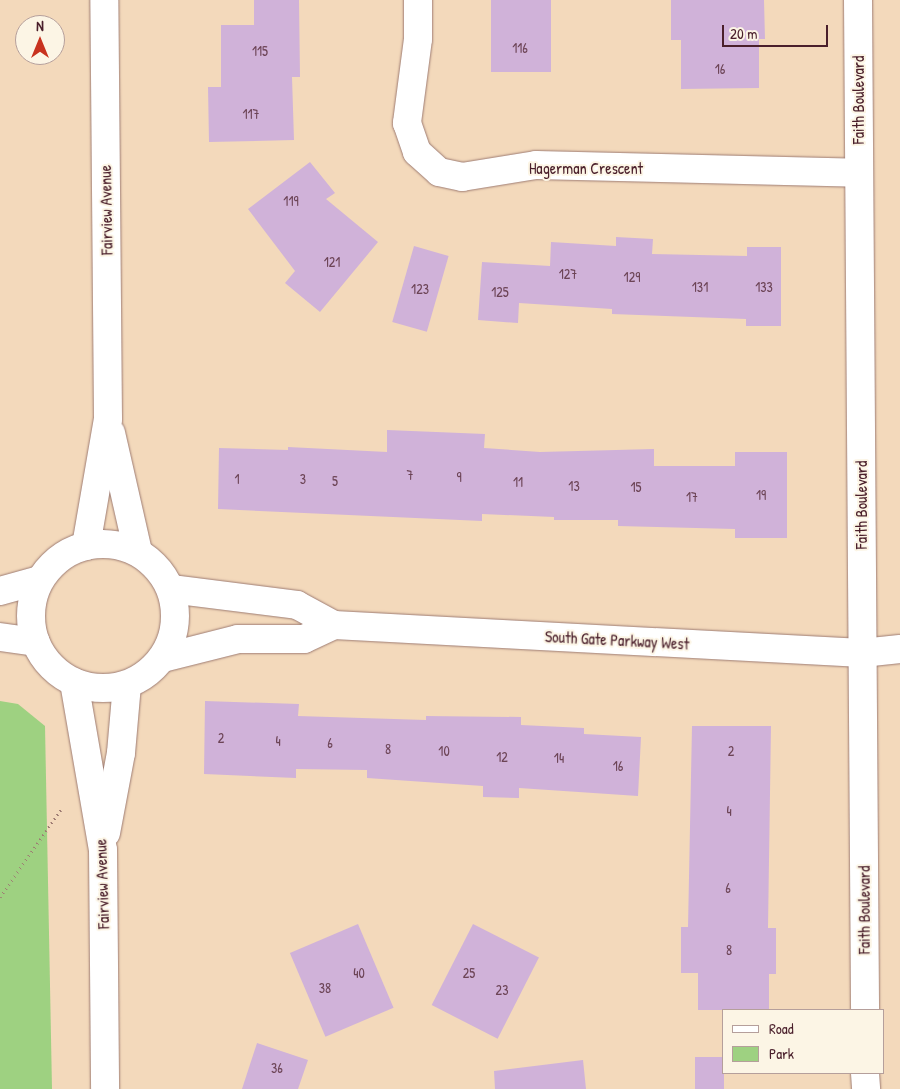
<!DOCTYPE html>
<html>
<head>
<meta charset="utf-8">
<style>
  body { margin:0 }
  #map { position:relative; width:900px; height:1089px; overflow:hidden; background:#f3d9bb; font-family:"Patrick Hand",sans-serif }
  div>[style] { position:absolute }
  .green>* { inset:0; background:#9ed181 }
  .building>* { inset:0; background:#d0b2d9; transform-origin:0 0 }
  .path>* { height:3px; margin-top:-1.5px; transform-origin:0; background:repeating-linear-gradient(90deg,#9e7c73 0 1px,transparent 0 5px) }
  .roads { filter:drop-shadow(0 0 1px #9e7c73) drop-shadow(0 0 1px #9e7c73) }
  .street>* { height:28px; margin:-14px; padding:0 14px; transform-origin:14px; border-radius:14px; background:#fff }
  .secondary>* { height:28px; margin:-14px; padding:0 14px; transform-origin:14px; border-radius:14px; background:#fff }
  .secondary>.ring { margin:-14px; padding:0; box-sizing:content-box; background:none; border:28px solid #fff; border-radius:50% }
  span { translate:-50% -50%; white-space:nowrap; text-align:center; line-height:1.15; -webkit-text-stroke:4px #fcf5e5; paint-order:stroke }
  .number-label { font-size:14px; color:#6c4456 }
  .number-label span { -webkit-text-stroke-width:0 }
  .street-label { font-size:16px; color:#4a1f2b }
  .legend { position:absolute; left:722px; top:1009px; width:162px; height:65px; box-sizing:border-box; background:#fcf5e5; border:1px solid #b59f9b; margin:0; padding:6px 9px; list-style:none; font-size:15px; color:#4a1f2b }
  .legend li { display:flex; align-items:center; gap:10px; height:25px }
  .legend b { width:25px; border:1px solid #b59f9b }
  .north { position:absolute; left:15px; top:15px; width:50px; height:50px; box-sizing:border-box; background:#fcf5e5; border:1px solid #b59f9b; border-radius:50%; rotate:0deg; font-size:14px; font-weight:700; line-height:20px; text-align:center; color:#4a1f2b }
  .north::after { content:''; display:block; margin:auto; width:18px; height:22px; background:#c8321e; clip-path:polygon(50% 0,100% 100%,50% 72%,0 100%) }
  .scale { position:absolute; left:722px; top:25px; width:106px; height:22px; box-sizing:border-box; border:2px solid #4a1f2b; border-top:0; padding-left:6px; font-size:15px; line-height:18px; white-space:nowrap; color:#4a1f2b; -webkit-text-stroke:4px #fcf5e5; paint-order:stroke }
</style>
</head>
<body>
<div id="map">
  <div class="green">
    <div style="clip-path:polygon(0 701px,18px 704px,45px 726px,52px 1089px,0 1089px)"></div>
  </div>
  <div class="building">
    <div style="clip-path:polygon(254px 0,299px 0,300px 77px,292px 77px,294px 140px,209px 142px,208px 87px,221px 87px,221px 25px,254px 25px)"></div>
    <div style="left:491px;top:0;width:60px;height:72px"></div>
    <div style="clip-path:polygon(671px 0,764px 0,765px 39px,759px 39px,759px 88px,681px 89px,681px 40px,671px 40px)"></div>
    <div style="clip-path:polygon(310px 162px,335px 193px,326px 199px,378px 242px,320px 312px,285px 283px,295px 271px,248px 209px)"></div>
    <div style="clip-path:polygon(616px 237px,653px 239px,652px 254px,747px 256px,747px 247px,781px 247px,781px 326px,746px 326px,746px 319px,612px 314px,612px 309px,519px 303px,518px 323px,478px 320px,482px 262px,550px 266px,551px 242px,616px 246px)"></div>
    <div style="left:414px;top:246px;width:36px;height:79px;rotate:16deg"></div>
    <div style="clip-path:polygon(387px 430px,485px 434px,484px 448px,540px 452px,654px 449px,654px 466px,735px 466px,735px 452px,787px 452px,787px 538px,735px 538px,735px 529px,618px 526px,618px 520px,554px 520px,554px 517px,482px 514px,482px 521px,218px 509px,219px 448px,288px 450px,288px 447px,387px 452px)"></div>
    <div style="clip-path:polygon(205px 701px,299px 704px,298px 716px,426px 720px,426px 716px,521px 717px,521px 725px,584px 728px,584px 734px,641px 737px,638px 796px,519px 788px,519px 798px,483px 797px,483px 786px,367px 778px,367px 770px,296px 769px,296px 778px,204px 774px)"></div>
    <div style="clip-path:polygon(692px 726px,771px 726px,768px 928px,776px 928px,776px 974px,769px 974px,769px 1010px,698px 1010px,698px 973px,681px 973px,681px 927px,688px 927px)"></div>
    <div style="left:358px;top:924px;width:91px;height:74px;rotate:67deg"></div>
    <div style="left:473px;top:924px;width:74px;height:91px;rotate:27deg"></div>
    <div style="clip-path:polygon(257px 1043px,308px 1060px,298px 1089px,242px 1089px)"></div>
    <div style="left:695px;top:1057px;width:29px;height:32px"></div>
    <div style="clip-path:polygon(583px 1060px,586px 1089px,495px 1089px,494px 1071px)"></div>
  </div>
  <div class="path">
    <div style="left:0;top:897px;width:108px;rotate:-55.1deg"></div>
  </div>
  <div class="roads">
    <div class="street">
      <div style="left:418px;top:0;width:39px;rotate:90deg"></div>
      <div style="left:418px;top:39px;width:85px;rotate:97.5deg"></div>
      <div style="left:407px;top:123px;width:31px;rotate:71deg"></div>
      <div style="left:417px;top:152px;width:30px;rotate:42deg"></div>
      <div style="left:439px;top:172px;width:24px;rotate:12deg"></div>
      <div style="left:462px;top:177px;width:75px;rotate:-9.2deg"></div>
      <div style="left:536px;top:165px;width:322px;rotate:1.4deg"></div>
      <div style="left:858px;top:0;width:1010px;rotate:89.6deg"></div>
      <div style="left:171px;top:589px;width:127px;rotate:7.2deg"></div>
      <div style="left:297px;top:605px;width:42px;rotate:28.4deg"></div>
      <div style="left:334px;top:625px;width:529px;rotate:3.04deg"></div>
      <div style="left:862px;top:653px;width:38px;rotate:-6deg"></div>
      <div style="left:163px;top:658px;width:77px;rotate:-14.2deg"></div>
      <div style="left:238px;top:639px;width:66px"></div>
      <div style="left:304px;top:639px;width:33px;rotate:-25deg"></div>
      <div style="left:865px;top:1073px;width:16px;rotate:86deg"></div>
    </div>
    <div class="secondary">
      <div style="left:111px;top:433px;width:122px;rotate:77.2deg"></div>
      <div class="ring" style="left:31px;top:544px;width:116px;height:116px"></div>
      <div style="left:86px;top:546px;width:129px;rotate:-80.2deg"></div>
      <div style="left:108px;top:419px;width:419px;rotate:-90.5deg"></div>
      <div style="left:0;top:591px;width:41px;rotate:-15.4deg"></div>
      <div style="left:0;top:637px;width:36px;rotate:8deg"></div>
      <div style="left:74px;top:682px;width:170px;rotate:80.2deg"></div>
      <div style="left:103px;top:850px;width:239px;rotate:89.5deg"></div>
      <div style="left:106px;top:833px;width:81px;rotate:-79.4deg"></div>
      <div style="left:121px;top:753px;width:68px;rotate:-85deg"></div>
    </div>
  </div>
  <div class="number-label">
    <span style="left:520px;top:48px">116</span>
    <span style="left:260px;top:51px">115</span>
    <span style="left:720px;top:69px">16</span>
    <span style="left:251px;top:114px">117</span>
    <span style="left:291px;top:201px">119</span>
    <span style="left:332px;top:262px">121</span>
    <span style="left:568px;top:274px">127</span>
    <span style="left:632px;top:277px">129</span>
    <span style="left:700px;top:287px">131</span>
    <span style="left:764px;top:287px">133</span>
    <span style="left:420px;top:289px">123</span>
    <span style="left:500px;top:292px">125</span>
    <span style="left:410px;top:475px">7</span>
    <span style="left:459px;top:477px">9</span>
    <span style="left:237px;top:479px">1</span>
    <span style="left:303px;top:479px">3</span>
    <span style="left:335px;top:481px">5</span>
    <span style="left:518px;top:482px">11</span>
    <span style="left:574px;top:486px">13</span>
    <span style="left:636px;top:487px">15</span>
    <span style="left:761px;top:495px">19</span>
    <span style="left:692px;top:497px">17</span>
    <span style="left:221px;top:738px">2</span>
    <span style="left:278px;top:741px">4</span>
    <span style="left:330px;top:743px">6</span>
    <span style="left:388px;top:749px">8</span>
    <span style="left:444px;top:751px">10</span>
    <span style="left:731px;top:751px">2</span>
    <span style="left:502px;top:757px">12</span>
    <span style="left:559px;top:758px">14</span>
    <span style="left:618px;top:766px">16</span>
    <span style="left:729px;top:811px">4</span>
    <span style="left:728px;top:888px">6</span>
    <span style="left:729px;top:950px">8</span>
    <span style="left:359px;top:973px">40</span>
    <span style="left:469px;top:973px">25</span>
    <span style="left:325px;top:988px">38</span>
    <span style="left:502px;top:990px">23</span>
    <span style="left:277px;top:1068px">36</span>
  </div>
  <div class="street-label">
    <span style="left:858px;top:100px;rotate:-90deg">Faith Boulevard</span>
    <span style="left:586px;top:168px">Hagerman Crescent</span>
    <span style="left:106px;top:210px;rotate:-91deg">Fairview Avenue</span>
    <span style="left:861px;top:505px;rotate:-90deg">Faith Boulevard</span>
    <span style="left:617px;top:640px;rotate:3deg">South Gate Parkway West</span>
    <span style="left:102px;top:884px;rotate:-92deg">Fairview Avenue</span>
    <span style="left:864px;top:910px;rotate:-90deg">Faith Boulevard</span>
  </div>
  <ul class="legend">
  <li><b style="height:6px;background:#fff"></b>Road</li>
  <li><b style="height:14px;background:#9ed181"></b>Park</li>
  </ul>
  <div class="north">N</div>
  <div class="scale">20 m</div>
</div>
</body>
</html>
